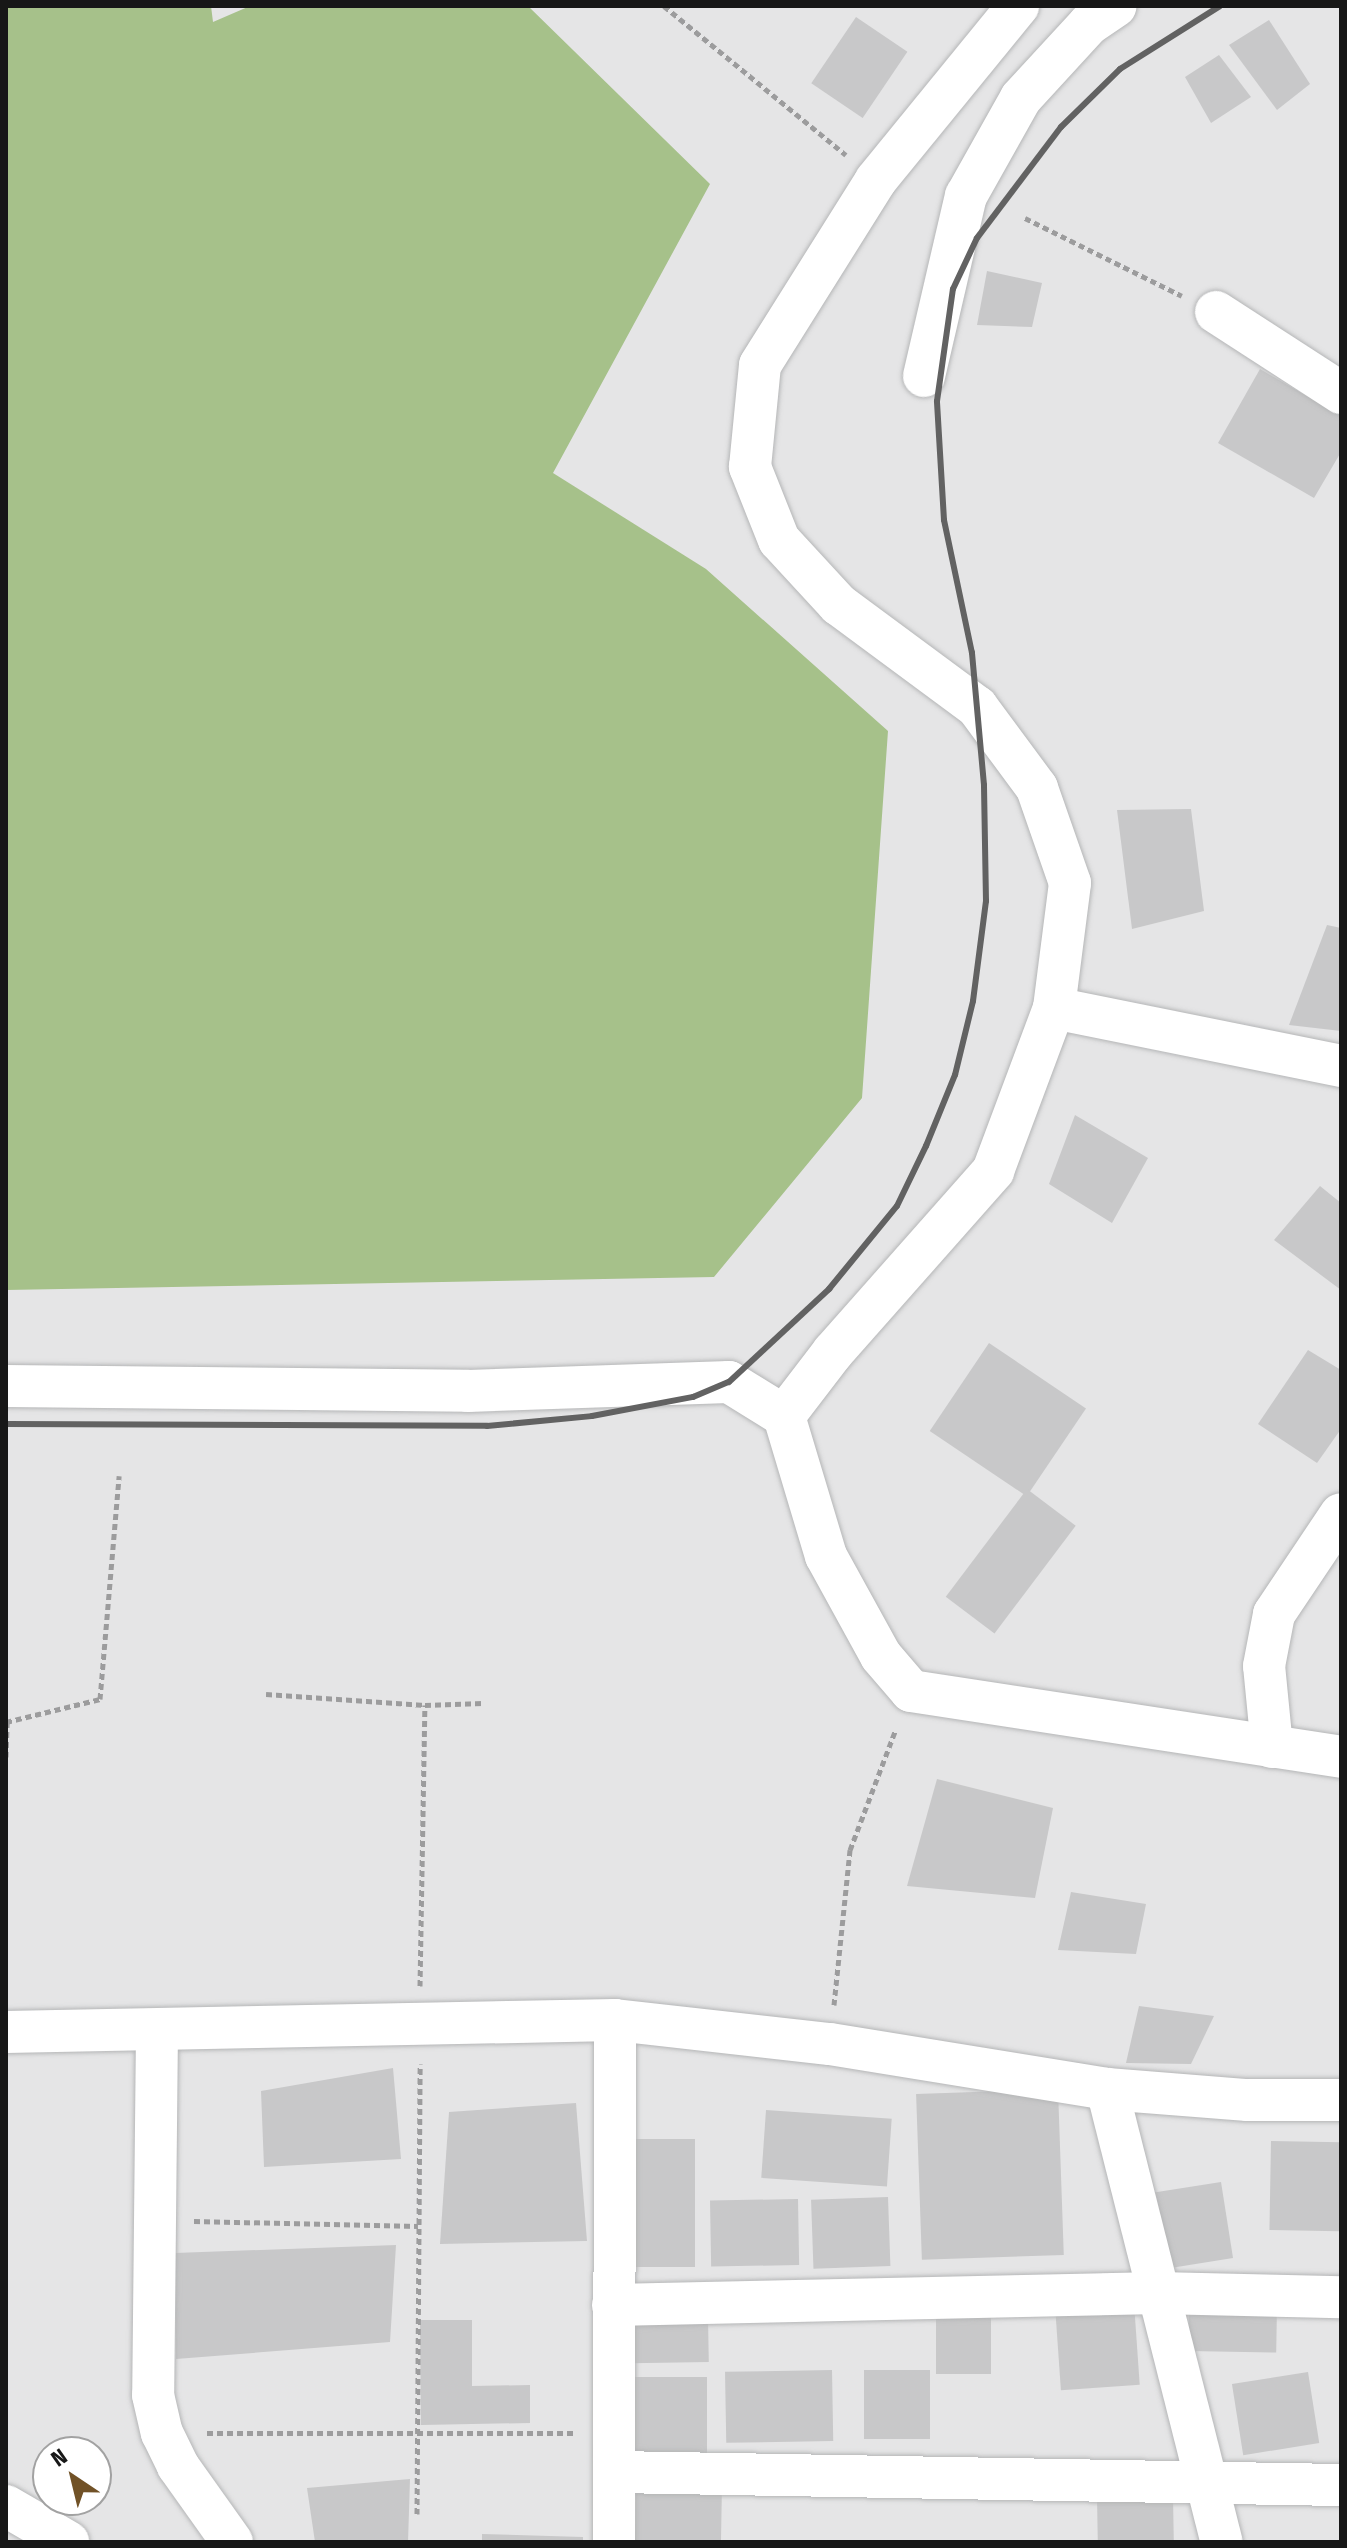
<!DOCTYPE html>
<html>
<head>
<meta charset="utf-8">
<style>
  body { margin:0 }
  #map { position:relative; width:1347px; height:2548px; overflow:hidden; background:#e5e5e6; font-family:"Fira Sans Condensed",sans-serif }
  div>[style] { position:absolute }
  .green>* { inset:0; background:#a6c18a }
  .building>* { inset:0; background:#c8c8c9; transform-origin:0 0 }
  .path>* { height:5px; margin-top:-2.5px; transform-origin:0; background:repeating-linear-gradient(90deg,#9c9c9d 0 6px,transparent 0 10px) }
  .roads { filter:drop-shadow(0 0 2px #b5b6b7) drop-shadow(0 0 2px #b5b6b7) }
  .minor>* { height:42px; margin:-21px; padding:0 21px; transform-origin:21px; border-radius:21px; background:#fff }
  .rail>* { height:6px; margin:-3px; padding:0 3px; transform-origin:3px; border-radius:3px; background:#626262 }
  span { translate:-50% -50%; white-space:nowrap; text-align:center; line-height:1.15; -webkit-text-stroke:8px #fff; paint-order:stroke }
  .frame { position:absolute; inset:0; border:8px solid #171717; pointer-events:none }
  .north { position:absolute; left:32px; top:2436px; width:80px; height:80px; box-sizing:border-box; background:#fff; border:2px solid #a2a2a2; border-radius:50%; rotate:325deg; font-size:22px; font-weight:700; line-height:32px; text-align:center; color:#171717 }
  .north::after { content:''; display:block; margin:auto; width:28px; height:36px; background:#715227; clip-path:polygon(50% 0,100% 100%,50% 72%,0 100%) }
</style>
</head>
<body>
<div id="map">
  <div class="green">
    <div style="clip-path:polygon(6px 6px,211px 6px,213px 22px,250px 6px,528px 6px,710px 184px,553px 473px,706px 569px,888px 731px,862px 1098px,714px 1277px,6px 1290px)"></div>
  </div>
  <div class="building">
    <div style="left:856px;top:17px;width:62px;height:80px;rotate:34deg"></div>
    <div style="clip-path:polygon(1269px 20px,1310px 84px,1277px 110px,1229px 45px)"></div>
    <div style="clip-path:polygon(1219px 55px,1251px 97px,1211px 123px,1185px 77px)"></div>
    <div style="clip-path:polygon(987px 271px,1042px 283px,1032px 327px,977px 325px)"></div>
    <div style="clip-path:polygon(1260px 369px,1341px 416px,1341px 452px,1314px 498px,1218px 443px)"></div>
    <div style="clip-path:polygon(1191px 809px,1204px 911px,1132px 929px,1117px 810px)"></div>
    <div style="clip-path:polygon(1327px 925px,1341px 928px,1341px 1031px,1289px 1025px)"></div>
    <div style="clip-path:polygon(1075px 1115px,1148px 1158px,1112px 1223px,1049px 1184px)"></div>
    <div style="clip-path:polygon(1320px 1186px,1341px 1203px,1341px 1290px,1274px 1240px)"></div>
    <div style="left:989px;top:1343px;width:117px;height:106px;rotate:34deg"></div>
    <div style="clip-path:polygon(1308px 1350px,1341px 1370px,1341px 1429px,1317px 1463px,1258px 1424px)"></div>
    <div style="left:1027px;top:1489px;width:61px;height:135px;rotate:37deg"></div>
    <div style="clip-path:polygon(937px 1779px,1053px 1808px,1035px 1898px,907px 1886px)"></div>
    <div style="clip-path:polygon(1071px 1892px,1146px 1904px,1136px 1954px,1058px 1950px)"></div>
    <div style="clip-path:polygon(1139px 2006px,1214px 2016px,1191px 2064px,1126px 2063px)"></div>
    <div style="clip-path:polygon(393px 2068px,401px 2159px,264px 2167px,261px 2091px)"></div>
    <div style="left:1058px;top:2089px;width:166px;height:142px;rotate:88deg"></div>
    <div style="clip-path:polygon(576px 2103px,587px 2241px,440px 2244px,449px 2112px)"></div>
    <div style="left:766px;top:2110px;width:126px;height:68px;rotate:4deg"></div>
    <div style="left:695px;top:2139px;width:128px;height:72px;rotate:90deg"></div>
    <div style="left:1271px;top:2141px;width:70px;height:89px;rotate:1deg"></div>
    <div style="left:1221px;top:2182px;width:77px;height:79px;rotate:81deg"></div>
    <div style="left:888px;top:2197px;width:69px;height:77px;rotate:88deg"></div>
    <div style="left:798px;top:2199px;width:66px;height:88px;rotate:89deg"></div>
    <div style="clip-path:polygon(396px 2245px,390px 2342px,176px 2359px,175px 2253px)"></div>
    <div style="left:1134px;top:2303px;width:82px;height:79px;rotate:86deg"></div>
    <div style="left:1189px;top:2306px;width:88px;height:45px;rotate:1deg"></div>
    <div style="left:936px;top:2307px;width:55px;height:67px"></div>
    <div style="left:708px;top:2317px;width:45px;height:78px;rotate:89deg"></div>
    <div style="clip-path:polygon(420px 2320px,472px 2320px,472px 2386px,530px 2385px,530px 2423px,421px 2425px)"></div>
    <div style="left:832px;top:2370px;width:71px;height:107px;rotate:89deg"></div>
    <div style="left:930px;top:2370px;width:69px;height:66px;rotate:90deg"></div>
    <div style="left:1308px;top:2372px;width:72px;height:77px;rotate:81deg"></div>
    <div style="left:707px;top:2377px;width:85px;height:72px;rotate:90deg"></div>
    <div style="clip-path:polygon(410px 2479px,408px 2542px,315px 2542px,307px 2488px)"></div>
    <div style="left:636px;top:2483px;width:86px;height:59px;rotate:1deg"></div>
    <div style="left:1173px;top:2496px;width:45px;height:76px;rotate:89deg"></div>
    <div style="clip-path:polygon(482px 2534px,583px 2537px,583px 2542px,482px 2542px)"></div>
  </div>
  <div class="path">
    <div style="left:664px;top:6px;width:235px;rotate:39.3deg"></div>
    <div style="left:1025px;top:218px;width:175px;rotate:26.4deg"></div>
    <div style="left:266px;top:1694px;width:159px;rotate:4deg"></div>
    <div style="left:425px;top:1705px;width:58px;rotate:-2deg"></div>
    <div style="left:6px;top:1722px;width:97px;rotate:-13.7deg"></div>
    <div style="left:100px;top:1699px;width:224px;rotate:-85.1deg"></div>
    <div style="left:6px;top:1757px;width:35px;rotate:-88deg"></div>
    <div style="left:420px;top:1986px;width:281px;rotate:-89deg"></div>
    <div style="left:834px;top:2005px;width:156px;rotate:-84.1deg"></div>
    <div style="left:850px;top:1850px;width:129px;rotate:-69.2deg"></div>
    <div style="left:194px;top:2221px;width:224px;rotate:1.3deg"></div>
    <div style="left:207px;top:2433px;width:366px"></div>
    <div style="left:417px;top:2514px;width:450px;rotate:-89.6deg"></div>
  </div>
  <div class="roads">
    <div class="minor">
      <div style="left:1216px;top:312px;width:149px;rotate:32.9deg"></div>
      <div style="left:924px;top:376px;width:185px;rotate:-76.9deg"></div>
      <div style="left:966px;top:196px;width:112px;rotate:-60.7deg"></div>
      <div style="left:1021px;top:98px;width:100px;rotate:-47.4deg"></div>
      <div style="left:1089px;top:24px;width:32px;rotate:-34deg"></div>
      <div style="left:1054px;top:1008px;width:293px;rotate:11.4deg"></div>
      <div style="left:6px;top:1386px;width:462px;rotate:0.6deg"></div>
      <div style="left:468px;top:1391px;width:261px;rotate:-2deg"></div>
      <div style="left:729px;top:1382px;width:65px;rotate:31.7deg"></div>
      <div style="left:784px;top:1416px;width:146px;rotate:73.3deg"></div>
      <div style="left:826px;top:1556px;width:114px;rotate:61.2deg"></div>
      <div style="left:881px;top:1656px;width:46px;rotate:49.4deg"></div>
      <div style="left:911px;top:1691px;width:435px;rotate:8.7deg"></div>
      <div style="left:784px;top:1416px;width:81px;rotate:-52.6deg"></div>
      <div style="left:833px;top:1352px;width:242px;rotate:-48.5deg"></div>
      <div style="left:993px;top:1171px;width:174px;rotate:-69.5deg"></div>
      <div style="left:1054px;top:1008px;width:126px;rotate:-82.7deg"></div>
      <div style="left:1070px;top:883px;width:101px;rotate:-109.2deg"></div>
      <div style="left:1037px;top:788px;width:101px;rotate:-126.5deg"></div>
      <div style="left:977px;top:707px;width:172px;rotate:-143.5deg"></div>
      <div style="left:839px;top:605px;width:88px;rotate:-132.7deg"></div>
      <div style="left:779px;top:540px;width:79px;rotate:-111.7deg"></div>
      <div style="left:750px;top:467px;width:102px;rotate:-84.4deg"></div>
      <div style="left:760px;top:365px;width:218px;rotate:-57.9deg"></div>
      <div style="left:876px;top:180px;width:225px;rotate:-50.8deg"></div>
      <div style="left:1272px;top:1747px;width:81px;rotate:-95.6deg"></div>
      <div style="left:1264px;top:1666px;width:53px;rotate:-79.1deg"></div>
      <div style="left:1274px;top:1614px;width:120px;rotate:-56.2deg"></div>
      <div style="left:157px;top:2030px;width:365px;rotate:90.6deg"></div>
      <div style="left:153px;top:2395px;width:39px;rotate:77deg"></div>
      <div style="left:162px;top:2433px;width:37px;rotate:64deg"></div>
      <div style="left:178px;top:2466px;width:93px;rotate:54.6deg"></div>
      <div style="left:6px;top:2032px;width:609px;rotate:-1.13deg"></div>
      <div style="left:615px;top:2020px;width:216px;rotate:6.4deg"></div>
      <div style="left:830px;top:2044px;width:281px;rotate:9.2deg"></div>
      <div style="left:1107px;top:2089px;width:141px;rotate:4.5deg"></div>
      <div style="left:1248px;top:2100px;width:93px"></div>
      <div style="left:1107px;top:2089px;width:467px;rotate:75.8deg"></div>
      <div style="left:613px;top:2305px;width:545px;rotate:-1.26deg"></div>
      <div style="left:1158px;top:2293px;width:183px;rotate:1.3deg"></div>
      <div style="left:616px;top:2472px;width:725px;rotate:1.03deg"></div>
      <div style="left:6px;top:2506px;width:72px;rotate:30.1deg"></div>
      <div style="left:614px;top:2542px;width:522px;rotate:-89.89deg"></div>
    </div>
  </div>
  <div class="rail">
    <div style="left:6px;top:1424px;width:481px;rotate:0.2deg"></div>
    <div style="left:487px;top:1426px;width:105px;rotate:-5.4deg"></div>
    <div style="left:592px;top:1416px;width:103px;rotate:-10.7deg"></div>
    <div style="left:693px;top:1397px;width:39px;rotate:-23deg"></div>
    <div style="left:729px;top:1382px;width:137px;rotate:-42.9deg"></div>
    <div style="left:829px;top:1289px;width:107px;rotate:-50.7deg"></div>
    <div style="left:897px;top:1206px;width:67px;rotate:-64.2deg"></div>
    <div style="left:926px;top:1146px;width:77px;rotate:-67.8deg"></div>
    <div style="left:955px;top:1075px;width:76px;rotate:-76.3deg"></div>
    <div style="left:973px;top:1001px;width:101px;rotate:-82.6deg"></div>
    <div style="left:986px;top:901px;width:116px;rotate:-91deg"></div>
    <div style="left:984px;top:785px;width:133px;rotate:-95.2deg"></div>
    <div style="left:972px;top:653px;width:136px;rotate:-101.9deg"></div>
    <div style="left:944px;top:520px;width:119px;rotate:-93.4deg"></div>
    <div style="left:937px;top:401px;width:113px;rotate:-81.9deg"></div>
    <div style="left:953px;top:289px;width:56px;rotate:-64.8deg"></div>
    <div style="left:977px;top:238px;width:139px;rotate:-52.9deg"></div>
    <div style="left:1061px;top:127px;width:83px;rotate:-44.5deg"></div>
    <div style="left:1120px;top:69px;width:118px;rotate:-32.2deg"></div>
  </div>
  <div class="frame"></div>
  <div class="north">N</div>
</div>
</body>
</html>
